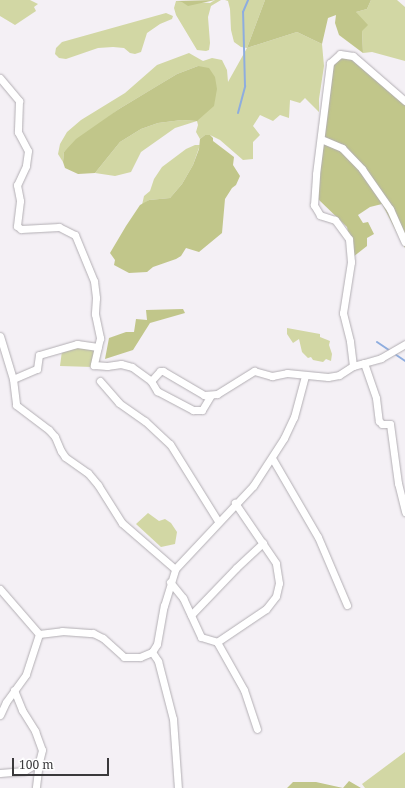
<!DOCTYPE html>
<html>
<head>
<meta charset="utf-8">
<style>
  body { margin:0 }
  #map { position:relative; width:405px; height:788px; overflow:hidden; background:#f4f0f5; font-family:"Noto Serif",serif }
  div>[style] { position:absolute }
  .green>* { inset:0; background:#d2d7a4 }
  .forest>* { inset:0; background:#c1c68a }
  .stream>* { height:2px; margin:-1px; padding:0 1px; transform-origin:1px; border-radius:1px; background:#8eaddf }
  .roads { filter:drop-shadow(0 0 1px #b2aeb3) drop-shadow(0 0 1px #b2aeb3) }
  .minor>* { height:7px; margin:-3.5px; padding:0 3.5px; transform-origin:3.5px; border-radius:3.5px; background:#fff }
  span { translate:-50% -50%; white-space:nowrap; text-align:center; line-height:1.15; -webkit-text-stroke:3px #fff; paint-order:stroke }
  .scale { position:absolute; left:12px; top:758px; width:97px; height:18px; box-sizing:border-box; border:2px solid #3a393b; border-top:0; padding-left:5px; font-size:12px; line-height:14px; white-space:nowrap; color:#3a393b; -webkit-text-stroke:3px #fff; paint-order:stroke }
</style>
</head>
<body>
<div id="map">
  <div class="green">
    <div style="clip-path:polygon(0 0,30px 0,38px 4px,34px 7px,36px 11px,15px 25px,0 16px)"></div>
    <div style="clip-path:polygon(215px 0,221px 0,211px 6px,208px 17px,210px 43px,209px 50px,206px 51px,197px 50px,176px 15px,174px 8px,176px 1px,210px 3px)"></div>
    <div style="clip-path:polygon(225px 0,265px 0,247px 48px,297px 32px,322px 44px,324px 66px,319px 99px,319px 112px,305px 98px,300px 103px,290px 100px,289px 118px,280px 115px,273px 121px,260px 115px,253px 126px,260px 135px,253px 142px,253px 159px,243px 160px,220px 140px,210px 135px,205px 135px,200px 139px,196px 132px,198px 125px,197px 121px,175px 128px,141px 152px,131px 172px,115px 176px,95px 173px,120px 142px,141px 129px,158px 123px,182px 120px,197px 121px,198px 66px,177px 74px,119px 109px,64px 152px,63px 162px,58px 154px,60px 144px,67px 132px,81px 120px,125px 93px,157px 65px,189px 53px,203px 61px,212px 58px,222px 60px,227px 70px,228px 82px,247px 48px,241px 47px,234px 42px,231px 30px,230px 9px,228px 1px)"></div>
    <div style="clip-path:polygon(371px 0,397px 0,405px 7px,405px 61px,372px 52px,363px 53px,362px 31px,356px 12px,367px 9px)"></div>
    <div style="clip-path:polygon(166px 13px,173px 16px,172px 19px,160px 24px,147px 33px,141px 52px,135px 54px,130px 53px,124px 48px,113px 47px,98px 48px,66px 59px,59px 58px,55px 54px,56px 48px,62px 42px)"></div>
    <div style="clip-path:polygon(195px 145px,200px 145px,193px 165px,182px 184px,170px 198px,149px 200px,142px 205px,144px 196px,150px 191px,154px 179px,162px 167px,186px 149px)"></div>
    <div style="clip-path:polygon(287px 328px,320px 334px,320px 337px,330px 341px,329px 345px,332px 354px,331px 361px,326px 359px,323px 362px,313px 360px,311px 357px,308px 358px,302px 352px,299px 339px,293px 343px,287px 334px)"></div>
    <div style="clip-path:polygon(70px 347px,97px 347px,93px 367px,60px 366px,62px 351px)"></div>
    <div style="clip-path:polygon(148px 513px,159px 521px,165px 519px,171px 523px,177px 532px,175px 544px,161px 547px,136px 524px)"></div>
    <div style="clip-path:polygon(405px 752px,405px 788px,365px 788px,362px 784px)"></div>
  </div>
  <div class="forest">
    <div style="clip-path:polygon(215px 0,188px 6px,182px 2px,176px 1px)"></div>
    <div style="clip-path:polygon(265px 0,371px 0,367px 9px,356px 12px,368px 25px,362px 31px,363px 53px,339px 35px,335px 23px,336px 15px,328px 18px,322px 44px,297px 32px,247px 48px)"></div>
    <div style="clip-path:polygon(339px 57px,349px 57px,405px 105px,405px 248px,382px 204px,370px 207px,358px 215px,363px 223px,368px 222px,374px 234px,367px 238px,367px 246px,353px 257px,347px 227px,318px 199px,319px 166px,333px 65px)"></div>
    <div style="clip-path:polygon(198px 66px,209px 68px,215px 77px,217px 89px,214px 106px,197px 121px,182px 120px,158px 123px,141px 129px,120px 142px,95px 173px,78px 174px,65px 168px,63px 162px,64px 152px,76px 139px,119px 109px,157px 86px,177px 74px)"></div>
    <div style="clip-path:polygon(205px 135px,210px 135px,213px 138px,213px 141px,234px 157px,233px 165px,240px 176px,236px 185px,232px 188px,225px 199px,222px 233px,199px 252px,186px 248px,181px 256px,176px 259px,153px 267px,147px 272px,129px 273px,114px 265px,115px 260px,110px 253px,126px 226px,140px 205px,149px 200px,170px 198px,182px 184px,193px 165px,199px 149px,200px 139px)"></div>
    <div style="clip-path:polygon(183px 309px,185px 313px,150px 323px,133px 350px,105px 359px,109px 338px,126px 332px,134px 332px,136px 319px,147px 320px,146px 310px)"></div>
    <div style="clip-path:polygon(349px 781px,361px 788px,287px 788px,293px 782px,316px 782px,343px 788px)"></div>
  </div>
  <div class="stream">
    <div style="left:238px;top:113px;width:28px;rotate:-75deg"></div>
    <div style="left:245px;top:86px;width:74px;rotate:-91.5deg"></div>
    <div style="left:243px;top:12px;width:13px;rotate:-67deg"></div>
    <div style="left:377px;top:342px;width:34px;rotate:34deg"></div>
  </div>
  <div class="roads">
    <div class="minor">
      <div style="left:0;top:78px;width:30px;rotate:50deg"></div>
      <div style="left:19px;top:101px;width:31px;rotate:92deg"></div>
      <div style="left:18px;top:132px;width:21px;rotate:62deg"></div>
      <div style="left:28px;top:151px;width:15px;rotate:98deg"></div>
      <div style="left:26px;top:166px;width:21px;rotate:115deg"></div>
      <div style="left:17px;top:185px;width:16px;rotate:79deg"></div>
      <div style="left:20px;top:201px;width:25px;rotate:97deg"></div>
      <div style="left:17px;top:226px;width:5px;rotate:37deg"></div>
      <div style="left:21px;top:229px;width:38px;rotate:-3deg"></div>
      <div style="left:59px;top:227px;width:18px;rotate:27deg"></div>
      <div style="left:75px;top:235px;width:50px;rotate:67.6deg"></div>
      <div style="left:94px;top:281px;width:17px;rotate:83deg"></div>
      <div style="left:96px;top:298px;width:16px;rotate:94deg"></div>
      <div style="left:95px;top:314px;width:25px;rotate:78deg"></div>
      <div style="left:100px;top:338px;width:28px;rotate:103deg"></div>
      <div style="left:94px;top:365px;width:13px;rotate:4deg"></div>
      <div style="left:107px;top:366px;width:14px;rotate:-8deg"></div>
      <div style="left:121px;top:364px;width:11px;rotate:15deg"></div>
      <div style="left:132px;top:367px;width:24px;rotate:36deg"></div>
      <div style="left:151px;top:381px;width:13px;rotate:-48deg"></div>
      <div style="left:160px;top:371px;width:3px"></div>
      <div style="left:163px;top:371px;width:48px;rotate:30.3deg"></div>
      <div style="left:204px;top:395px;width:13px;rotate:-4deg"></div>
      <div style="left:217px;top:394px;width:44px;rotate:-31.9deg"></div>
      <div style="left:254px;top:371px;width:19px;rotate:16deg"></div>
      <div style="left:272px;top:376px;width:15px;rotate:-11deg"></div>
      <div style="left:287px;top:373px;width:41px;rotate:5.6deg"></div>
      <div style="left:328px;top:377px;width:11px;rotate:-10deg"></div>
      <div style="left:339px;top:375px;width:17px;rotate:-33deg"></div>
      <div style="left:353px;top:366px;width:25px;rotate:-97deg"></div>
      <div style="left:350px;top:341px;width:29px;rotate:-104deg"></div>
      <div style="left:343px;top:313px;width:52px;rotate:-81.1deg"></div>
      <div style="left:351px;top:262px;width:23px;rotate:-95deg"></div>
      <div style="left:349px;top:239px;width:24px;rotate:-126deg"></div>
      <div style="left:335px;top:220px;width:16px;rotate:-162deg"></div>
      <div style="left:320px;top:215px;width:12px;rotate:-121deg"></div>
      <div style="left:314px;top:205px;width:31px;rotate:-86deg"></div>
      <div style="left:316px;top:174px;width:112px;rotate:-82.8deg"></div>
      <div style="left:330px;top:63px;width:13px;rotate:-42deg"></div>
      <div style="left:340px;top:54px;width:13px;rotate:9deg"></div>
      <div style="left:353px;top:56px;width:69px;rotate:40.9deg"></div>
      <div style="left:321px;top:139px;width:23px;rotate:23deg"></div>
      <div style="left:342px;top:148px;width:29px;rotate:46deg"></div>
      <div style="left:362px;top:169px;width:49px;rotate:55deg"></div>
      <div style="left:390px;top:209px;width:36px;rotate:66deg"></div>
      <div style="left:0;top:336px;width:45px;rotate:73.2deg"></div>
      <div style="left:13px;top:379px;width:26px;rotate:83deg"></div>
      <div style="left:16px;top:405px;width:41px;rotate:37.1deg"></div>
      <div style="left:49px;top:430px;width:9px;rotate:49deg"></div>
      <div style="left:55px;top:437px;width:15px;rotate:67deg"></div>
      <div style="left:61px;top:451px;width:7px;rotate:56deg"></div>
      <div style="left:65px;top:457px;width:28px;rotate:35deg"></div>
      <div style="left:88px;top:473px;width:16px;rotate:50deg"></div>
      <div style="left:98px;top:485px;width:45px;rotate:57.7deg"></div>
      <div style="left:122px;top:523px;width:70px;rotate:41deg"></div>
      <div style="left:364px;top:363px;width:18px;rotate:-16deg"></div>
      <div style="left:381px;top:358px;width:28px;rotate:-30deg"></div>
      <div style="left:353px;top:366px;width:11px;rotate:-15deg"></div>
      <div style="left:364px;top:363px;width:37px;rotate:71deg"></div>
      <div style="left:376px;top:398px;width:23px;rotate:83deg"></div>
      <div style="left:379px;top:421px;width:4px;rotate:45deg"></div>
      <div style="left:382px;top:424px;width:8px"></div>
      <div style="left:390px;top:424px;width:60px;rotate:82.3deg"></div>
      <div style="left:398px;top:483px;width:30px;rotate:76deg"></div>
      <div style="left:13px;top:379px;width:26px;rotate:-23deg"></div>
      <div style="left:37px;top:369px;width:14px;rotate:-82deg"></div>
      <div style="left:39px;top:355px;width:40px;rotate:-16deg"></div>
      <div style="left:77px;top:344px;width:21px;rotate:8deg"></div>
      <div style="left:100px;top:381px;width:29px;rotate:49deg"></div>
      <div style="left:119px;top:403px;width:32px;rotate:35deg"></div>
      <div style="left:145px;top:421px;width:34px;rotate:43deg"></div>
      <div style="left:170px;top:444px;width:91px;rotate:58.1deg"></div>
      <div style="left:151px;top:381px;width:12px;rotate:59deg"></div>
      <div style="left:157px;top:391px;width:41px;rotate:27.8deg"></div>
      <div style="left:193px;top:410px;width:9px"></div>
      <div style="left:202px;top:410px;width:17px;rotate:-59deg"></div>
      <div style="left:272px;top:458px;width:91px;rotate:59.8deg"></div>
      <div style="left:318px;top:537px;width:74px;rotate:66.9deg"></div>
      <div style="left:170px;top:582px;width:21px;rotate:51deg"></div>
      <div style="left:183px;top:598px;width:43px;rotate:65.2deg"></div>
      <div style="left:201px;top:637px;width:17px;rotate:17deg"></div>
      <div style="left:217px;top:642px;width:55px;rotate:60.6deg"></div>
      <div style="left:244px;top:690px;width:41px;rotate:71.6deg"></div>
      <div style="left:0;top:589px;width:60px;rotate:49.1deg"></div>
      <div style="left:39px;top:634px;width:23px;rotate:-7deg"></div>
      <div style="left:62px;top:631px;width:31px;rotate:4deg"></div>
      <div style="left:93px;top:633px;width:11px;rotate:27deg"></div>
      <div style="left:103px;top:638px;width:28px;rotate:42deg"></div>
      <div style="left:124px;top:657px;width:16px"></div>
      <div style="left:140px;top:657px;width:13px;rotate:-23deg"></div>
      <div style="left:152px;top:652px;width:9px;rotate:-58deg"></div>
      <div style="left:157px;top:644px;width:39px;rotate:-80deg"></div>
      <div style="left:164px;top:606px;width:39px;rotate:-73deg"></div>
      <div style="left:175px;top:569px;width:114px;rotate:-46.8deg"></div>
      <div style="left:253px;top:486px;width:57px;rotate:-57.1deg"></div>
      <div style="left:284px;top:438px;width:23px;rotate:-65deg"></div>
      <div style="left:294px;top:417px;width:42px;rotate:-75deg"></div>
      <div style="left:191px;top:615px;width:65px;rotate:-46.2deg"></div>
      <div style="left:236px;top:568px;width:37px;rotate:-43deg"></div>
      <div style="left:217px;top:642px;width:59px;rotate:-34deg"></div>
      <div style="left:266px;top:609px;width:16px;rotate:-52deg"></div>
      <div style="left:276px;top:596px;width:13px;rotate:-77deg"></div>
      <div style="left:279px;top:583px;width:20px;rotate:-99deg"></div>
      <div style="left:276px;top:563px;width:73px;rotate:-124.3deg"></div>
      <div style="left:152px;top:652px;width:11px;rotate:56deg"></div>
      <div style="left:158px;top:661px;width:60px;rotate:75.5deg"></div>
      <div style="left:173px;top:719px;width:69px;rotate:85.9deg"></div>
      <div style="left:14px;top:690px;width:22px;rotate:68deg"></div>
      <div style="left:22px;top:710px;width:25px;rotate:58deg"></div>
      <div style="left:35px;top:731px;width:20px;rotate:70deg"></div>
      <div style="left:42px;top:750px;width:12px;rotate:104deg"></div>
      <div style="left:39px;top:762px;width:26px;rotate:97deg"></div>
      <div style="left:0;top:715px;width:14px;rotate:-65deg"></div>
      <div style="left:6px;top:702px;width:34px;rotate:-54deg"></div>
      <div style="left:26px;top:674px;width:42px;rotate:-72deg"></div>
      <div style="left:0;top:773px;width:24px;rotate:-5deg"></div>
      <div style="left:24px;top:771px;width:17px;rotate:-31deg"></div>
    </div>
  </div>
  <div class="scale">100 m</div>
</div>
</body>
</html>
